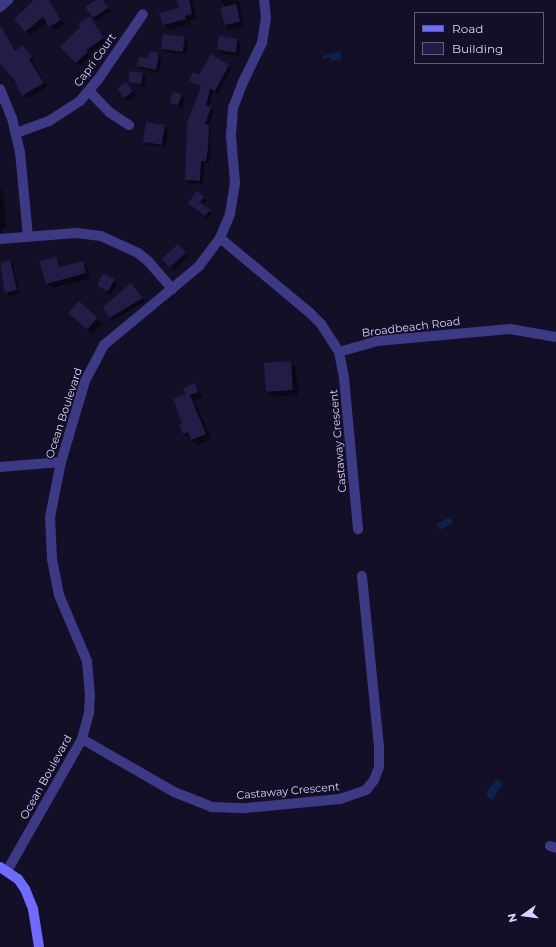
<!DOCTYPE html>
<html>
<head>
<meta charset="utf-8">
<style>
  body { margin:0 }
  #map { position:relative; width:556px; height:947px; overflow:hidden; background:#130f26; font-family:Montserrat,sans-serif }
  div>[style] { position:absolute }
  .water>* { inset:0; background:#0c2248; transform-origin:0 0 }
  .shadow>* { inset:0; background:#0007; transform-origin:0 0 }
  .building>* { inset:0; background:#241b47; transform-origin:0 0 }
  .street>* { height:10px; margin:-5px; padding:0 5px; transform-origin:5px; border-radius:5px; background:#3d3a85 }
  .secondary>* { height:10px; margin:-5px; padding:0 5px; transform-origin:5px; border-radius:5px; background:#6f6bff }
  span { translate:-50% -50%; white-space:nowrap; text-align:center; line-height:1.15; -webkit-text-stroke:3px #130f26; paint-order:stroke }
  .street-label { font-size:11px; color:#d9d4ff }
  .legend { position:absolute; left:414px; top:12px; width:130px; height:52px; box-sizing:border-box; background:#130f26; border:1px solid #625e7d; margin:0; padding:5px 7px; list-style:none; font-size:12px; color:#d9d4ff }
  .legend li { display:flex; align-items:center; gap:8px; height:20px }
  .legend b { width:20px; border:1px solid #625e7d }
  .north { position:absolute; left:504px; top:895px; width:40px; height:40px; -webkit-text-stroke:3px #130f26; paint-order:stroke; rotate:256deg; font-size:11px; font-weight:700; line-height:16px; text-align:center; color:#d9d4ff }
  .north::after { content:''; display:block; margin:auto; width:14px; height:18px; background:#d9d4ff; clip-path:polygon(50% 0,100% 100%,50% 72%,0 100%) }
</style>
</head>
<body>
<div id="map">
  <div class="water">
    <div style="clip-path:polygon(340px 51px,342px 59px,331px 61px,330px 57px,323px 59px,322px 56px)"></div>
    <div style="left:450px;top:517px;width:7px;height:15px;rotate:63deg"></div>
    <div style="clip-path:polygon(497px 779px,503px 783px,492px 800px,486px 796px,487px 792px)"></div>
  </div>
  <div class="shadow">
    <div style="clip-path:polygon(36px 0,49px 0,64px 24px,54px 31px,47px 22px,30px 36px,15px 19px)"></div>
    <div style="clip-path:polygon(98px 0,102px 0,110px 11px,97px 21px,93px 17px)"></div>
    <div style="clip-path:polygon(178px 0,192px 0,197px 19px,189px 21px,190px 24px,169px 30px,164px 25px,161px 14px,180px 8px)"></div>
    <div style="clip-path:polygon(221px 0,239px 0,244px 27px,229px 30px,225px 25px,225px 7px)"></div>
    <div style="clip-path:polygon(93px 21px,107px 41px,89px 54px,91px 56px,80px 66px,61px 47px)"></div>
    <div style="clip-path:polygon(4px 33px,16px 51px,26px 50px,35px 61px,33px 63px,47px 87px,26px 99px,0 62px,0 36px)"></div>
    <div style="clip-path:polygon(185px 38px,188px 41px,187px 54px,166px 52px,163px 49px)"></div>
    <div style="clip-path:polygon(238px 40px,241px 43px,239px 56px,222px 53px,218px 50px)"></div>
    <div style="clip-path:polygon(159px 54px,162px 57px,159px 73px,141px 69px,138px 66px)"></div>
    <div style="clip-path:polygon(228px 66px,231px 69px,218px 94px,213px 92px,209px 107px,214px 111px,209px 126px,211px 129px,209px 164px,204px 163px,203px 184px,189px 183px,186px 180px,201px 87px,190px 80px)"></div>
    <div style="clip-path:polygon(142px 74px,146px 77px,144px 87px,129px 81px)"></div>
    <div style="clip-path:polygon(126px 83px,136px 96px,127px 101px,118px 88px)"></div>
    <div style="clip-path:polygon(181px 95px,185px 99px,182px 108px,170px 102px)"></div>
    <div style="clip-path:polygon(165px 126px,168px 129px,166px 147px,147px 145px,144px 142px)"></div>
    <div style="clip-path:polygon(0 189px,3px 192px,7px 228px,2px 228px,2px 233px,0 233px)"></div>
    <div style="clip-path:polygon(203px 197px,207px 201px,203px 205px,212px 214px,208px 219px,193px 206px)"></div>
    <div style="clip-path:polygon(181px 248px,189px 257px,174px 270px,170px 267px)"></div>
    <div style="clip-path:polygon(57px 259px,62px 268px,83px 262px,87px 267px,90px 278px,52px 288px,47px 284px)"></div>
    <div style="clip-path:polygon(10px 261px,13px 265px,20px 293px,9px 296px,6px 292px,0 264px)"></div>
    <div style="left:104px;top:274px;width:17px;height:13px;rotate:36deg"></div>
    <div style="clip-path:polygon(134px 288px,145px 302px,113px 320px,110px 317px)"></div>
    <div style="clip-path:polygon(79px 302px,102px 324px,93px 334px,75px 318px)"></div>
    <div style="clip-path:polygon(290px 362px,296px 368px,298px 395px,272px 397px,267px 392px)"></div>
    <div style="clip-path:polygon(195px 385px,203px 397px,195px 401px,211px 439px,198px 445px,184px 434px,180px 425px,184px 424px,187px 394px)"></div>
  </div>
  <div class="building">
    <div style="clip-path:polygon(34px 0,49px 0,61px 20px,49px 27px,43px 17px,25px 32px,14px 19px)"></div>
    <div style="clip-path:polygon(96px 0,103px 0,108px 8px,93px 18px,85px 7px)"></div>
    <div style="clip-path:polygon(177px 0,189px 0,192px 14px,185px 16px,186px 19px,163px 25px,159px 13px,179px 8px)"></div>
    <div style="left:236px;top:4px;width:18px;height:16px;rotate:77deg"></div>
    <div style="clip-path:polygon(90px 16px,104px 38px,86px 50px,88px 52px,76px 63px,60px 47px,80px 27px,78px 24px)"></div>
    <div style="clip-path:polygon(0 25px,15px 51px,22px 45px,32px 57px,29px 59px,44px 83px,22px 96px,14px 80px,0 63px)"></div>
    <div style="left:163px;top:34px;width:22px;height:15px;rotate:8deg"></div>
    <div style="left:219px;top:36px;width:19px;height:14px;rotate:9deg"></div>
    <div style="clip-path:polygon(149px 51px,159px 53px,156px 70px,137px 66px,139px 57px,148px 58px)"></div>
    <div style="clip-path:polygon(211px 54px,229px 65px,215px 91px,210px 89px,206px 105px,211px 107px,205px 124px,209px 125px,208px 148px,206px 161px,201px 161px,200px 181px,185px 180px,187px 123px,201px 86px,189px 81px,193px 72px,199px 75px)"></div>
    <div style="left:130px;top:71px;width:13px;height:11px;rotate:9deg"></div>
    <div style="left:126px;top:82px;width:12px;height:11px;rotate:55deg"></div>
    <div style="clip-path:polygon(173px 92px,182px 94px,178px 105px,169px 103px)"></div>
    <div style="left:146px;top:122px;width:19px;height:20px;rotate:9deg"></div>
    <div style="clip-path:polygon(197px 191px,204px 197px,200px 202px,210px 210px,205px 216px,188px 203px)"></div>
    <div style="left:178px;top:244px;width:12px;height:22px;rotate:48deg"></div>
    <div style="clip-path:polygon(57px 257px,59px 267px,83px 261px,86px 273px,46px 284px,39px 261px)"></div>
    <div style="clip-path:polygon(10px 260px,17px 290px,5px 293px,0 263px)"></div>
    <div style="left:103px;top:273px;width:13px;height:14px;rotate:27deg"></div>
    <div style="clip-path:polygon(131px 283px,143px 298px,109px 318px,103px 307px)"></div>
    <div style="left:79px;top:301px;width:25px;height:16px;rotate:42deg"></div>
    <div style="left:291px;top:361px;width:29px;height:27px;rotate:86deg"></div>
    <div style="clip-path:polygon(195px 383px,198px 392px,190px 395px,206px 434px,191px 440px,188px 432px,183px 434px,179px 425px,182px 423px,173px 399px,186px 394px,183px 388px)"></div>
  </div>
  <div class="street">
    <div style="left:0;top:7px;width:11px;rotate:-41deg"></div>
    <div style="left:0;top:89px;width:31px;rotate:68deg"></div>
    <div style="left:12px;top:118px;width:35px;rotate:77deg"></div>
    <div style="left:20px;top:152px;width:85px;rotate:84.6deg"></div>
    <div style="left:89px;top:91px;width:29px;rotate:46deg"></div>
    <div style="left:109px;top:112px;width:24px;rotate:33deg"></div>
    <div style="left:16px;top:133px;width:35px;rotate:-20deg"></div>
    <div style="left:49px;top:121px;width:37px;rotate:-33deg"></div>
    <div style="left:80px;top:101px;width:26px;rotate:-50deg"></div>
    <div style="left:97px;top:81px;width:81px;rotate:-55.5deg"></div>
    <div style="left:220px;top:238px;width:117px;rotate:39.8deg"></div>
    <div style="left:310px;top:313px;width:16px;rotate:45deg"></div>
    <div style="left:321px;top:324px;width:33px;rotate:57deg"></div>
    <div style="left:339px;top:352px;width:40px;rotate:-16deg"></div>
    <div style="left:377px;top:341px;width:134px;rotate:-5.2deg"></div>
    <div style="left:510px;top:329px;width:47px;rotate:9.9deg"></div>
    <div style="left:0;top:239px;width:76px;rotate:-4.5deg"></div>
    <div style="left:76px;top:233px;width:25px;rotate:7deg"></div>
    <div style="left:101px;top:236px;width:41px;rotate:24.7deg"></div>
    <div style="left:138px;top:253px;width:13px;rotate:39deg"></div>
    <div style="left:148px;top:261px;width:37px;rotate:49deg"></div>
    <div style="left:339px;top:352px;width:26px;rotate:79deg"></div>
    <div style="left:344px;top:378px;width:152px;rotate:84.7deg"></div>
    <div style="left:0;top:467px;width:61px;rotate:-4.7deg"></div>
    <div style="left:82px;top:739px;width:106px;rotate:29.9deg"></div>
    <div style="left:174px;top:792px;width:41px;rotate:21.5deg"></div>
    <div style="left:212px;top:807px;width:34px;rotate:2deg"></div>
    <div style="left:246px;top:808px;width:94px;rotate:-5.5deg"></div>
    <div style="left:340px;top:799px;width:28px;rotate:-19deg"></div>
    <div style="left:366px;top:790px;width:13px;rotate:-51deg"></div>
    <div style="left:374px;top:780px;width:14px;rotate:-69deg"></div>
    <div style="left:379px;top:767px;width:20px;rotate:-90deg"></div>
    <div style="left:379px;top:747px;width:172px;rotate:-95.7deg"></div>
    <div style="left:550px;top:846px;width:6px;rotate:18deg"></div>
    <div style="left:7px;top:871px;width:152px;rotate:-60.4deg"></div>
    <div style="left:82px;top:739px;width:27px;rotate:-75deg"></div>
    <div style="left:89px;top:713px;width:17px;rotate:-87deg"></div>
    <div style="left:90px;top:696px;width:35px;rotate:-95deg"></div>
    <div style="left:87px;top:661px;width:72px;rotate:-113deg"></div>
    <div style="left:59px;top:595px;width:37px;rotate:-101deg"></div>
    <div style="left:52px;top:559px;width:42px;rotate:-92.7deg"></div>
    <div style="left:50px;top:517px;width:56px;rotate:-78.7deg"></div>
    <div style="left:61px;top:462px;width:84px;rotate:-73.5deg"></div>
    <div style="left:85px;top:381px;width:41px;rotate:-62.2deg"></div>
    <div style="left:104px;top:345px;width:124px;rotate:-39.7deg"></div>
    <div style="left:199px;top:266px;width:35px;rotate:-53deg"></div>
    <div style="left:220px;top:238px;width:26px;rotate:-67deg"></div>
    <div style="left:230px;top:214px;width:31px;rotate:-81deg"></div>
    <div style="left:235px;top:183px;width:47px;rotate:-94.9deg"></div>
    <div style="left:231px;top:136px;width:28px;rotate:-86deg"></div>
    <div style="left:233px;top:108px;width:26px;rotate:-69deg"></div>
    <div style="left:242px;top:84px;width:46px;rotate:-64deg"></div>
    <div style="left:262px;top:43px;width:25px;rotate:-81deg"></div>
    <div style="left:266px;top:18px;width:18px;rotate:-96deg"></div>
  </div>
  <div class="secondary">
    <div style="left:0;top:867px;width:22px;rotate:34deg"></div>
    <div style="left:18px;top:879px;width:12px;rotate:55deg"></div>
    <div style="left:25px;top:889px;width:22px;rotate:68deg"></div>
    <div style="left:33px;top:909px;width:38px;rotate:81deg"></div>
  </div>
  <div class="street-label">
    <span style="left:95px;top:60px;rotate:-54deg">Capri Court</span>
    <span style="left:411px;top:327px;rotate:-7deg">Broadbeach Road</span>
    <span style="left:64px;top:413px;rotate:-72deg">Ocean Boulevard</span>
    <span style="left:338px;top:441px;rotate:-95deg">Castaway Crescent</span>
    <span style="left:46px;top:777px;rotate:-61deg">Ocean Boulevard</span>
    <span style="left:288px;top:791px;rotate:-5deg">Castaway Crescent</span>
  </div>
  <ul class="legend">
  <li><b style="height:5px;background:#6f6bff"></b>Road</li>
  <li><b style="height:11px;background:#241b47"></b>Building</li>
  </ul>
  <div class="north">N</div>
</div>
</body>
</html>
